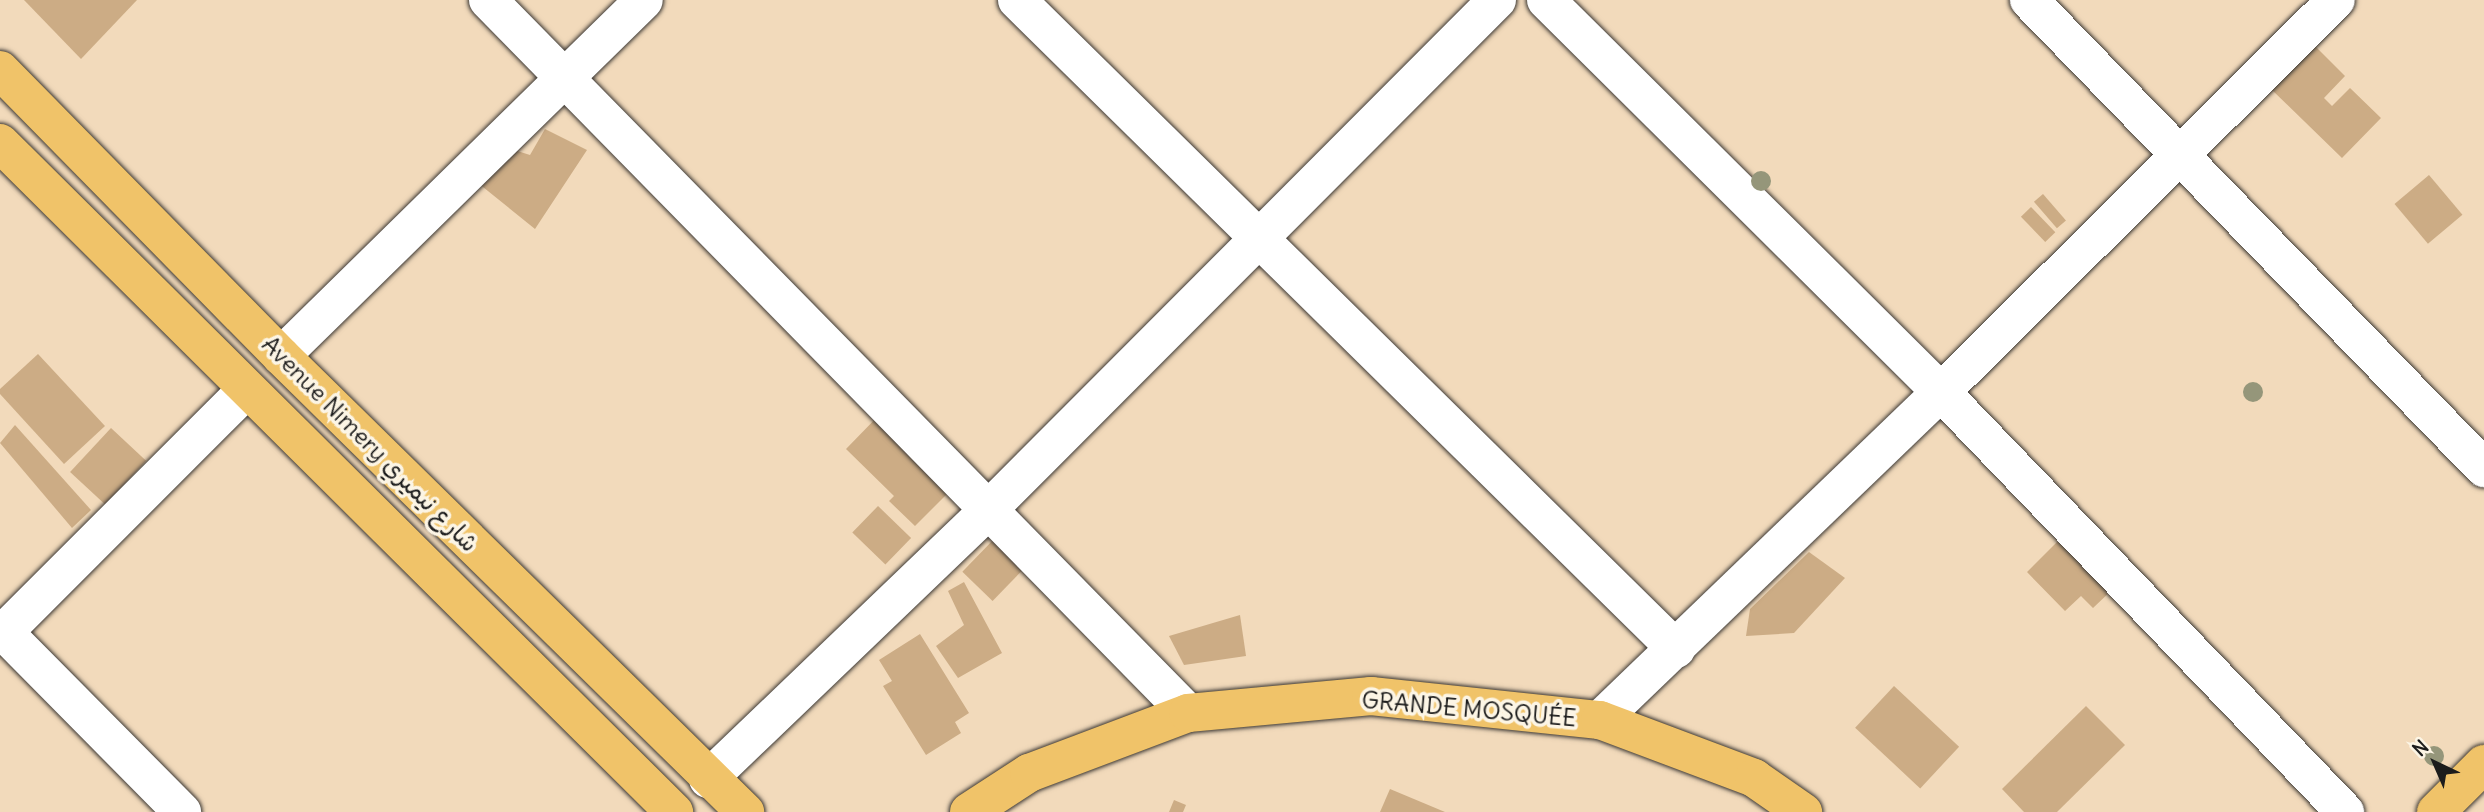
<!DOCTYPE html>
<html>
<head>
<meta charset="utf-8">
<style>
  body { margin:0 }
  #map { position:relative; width:2484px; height:812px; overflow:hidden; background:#f2dabb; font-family:Delius,"Playpen Sans Arabic",sans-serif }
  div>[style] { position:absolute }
  .building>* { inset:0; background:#ccac85; transform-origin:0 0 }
  .roads { filter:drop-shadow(0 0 2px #3c3834) drop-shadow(0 0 2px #3c3834) }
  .minor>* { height:38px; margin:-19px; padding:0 19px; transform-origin:19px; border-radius:19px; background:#fff }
  .major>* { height:38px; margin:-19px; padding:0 19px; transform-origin:19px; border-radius:19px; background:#f0c369 }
  .trees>* { width:20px; height:20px; margin:-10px; border-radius:50%; background:#95967a }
  span { translate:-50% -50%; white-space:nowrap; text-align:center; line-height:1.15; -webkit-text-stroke:7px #fcf5e5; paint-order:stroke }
  .street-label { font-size:24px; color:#1c1c1c }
  .north { position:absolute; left:2400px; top:728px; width:70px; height:70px; -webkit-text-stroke:5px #fcf5e5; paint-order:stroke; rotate:316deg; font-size:19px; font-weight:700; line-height:28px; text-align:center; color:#1c1c1c }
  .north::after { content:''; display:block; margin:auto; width:24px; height:32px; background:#1c1c1c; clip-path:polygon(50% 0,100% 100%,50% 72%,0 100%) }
</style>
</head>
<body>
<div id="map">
  <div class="building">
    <div style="clip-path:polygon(24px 0,137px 0,81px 59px)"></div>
    <div style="clip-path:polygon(2315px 46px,2345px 76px,2324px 98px,2332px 106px,2350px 88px,2381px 118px,2342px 158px,2272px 90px)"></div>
    <div style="clip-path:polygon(545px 129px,587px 150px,535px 229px,478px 183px,511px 149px,530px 155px)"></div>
    <div style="left:2429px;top:175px;width:52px;height:45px;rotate:50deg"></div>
    <div style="left:2043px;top:194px;width:35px;height:12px;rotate:49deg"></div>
    <div style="left:2031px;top:207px;width:35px;height:14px;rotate:46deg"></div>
    <div style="clip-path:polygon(38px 354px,105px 426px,64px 464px,0 394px,0 389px)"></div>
    <div style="clip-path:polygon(881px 413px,955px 486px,915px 526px,889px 501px,894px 496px,846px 449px)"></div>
    <div style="clip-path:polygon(15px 425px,91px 510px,72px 528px,0 443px)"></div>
    <div style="left:111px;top:428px;width:48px;height:60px;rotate:43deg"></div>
    <div style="left:878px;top:506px;width:46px;height:37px;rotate:44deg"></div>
    <div style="clip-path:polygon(2063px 536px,2114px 588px,2093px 608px,2081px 596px,2065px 611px,2027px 572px)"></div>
    <div style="left:995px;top:538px;width:42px;height:47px;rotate:44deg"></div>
    <div style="clip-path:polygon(1809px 552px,1845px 578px,1794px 633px,1746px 636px,1750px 609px)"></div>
    <div style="clip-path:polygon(964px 582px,1002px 653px,958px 678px,936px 646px,964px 625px,948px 591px)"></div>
    <div style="clip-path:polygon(1240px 615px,1246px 656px,1184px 665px,1169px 636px)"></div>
    <div style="clip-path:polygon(920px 634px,969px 713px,955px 722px,961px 733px,926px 755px,883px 686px,892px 681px,879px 660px)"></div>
    <div style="left:1894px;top:686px;width:89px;height:57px;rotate:43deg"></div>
    <div style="clip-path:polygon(2086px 706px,2125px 745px,2057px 812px,2024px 812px,2002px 789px)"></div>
    <div style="clip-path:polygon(1390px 789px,1445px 812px,1380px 812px)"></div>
    <div style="clip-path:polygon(1174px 800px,1186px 805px,1183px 812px,1169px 812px)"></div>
  </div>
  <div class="roads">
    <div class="minor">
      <div style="left:488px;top:0;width:999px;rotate:45.53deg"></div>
      <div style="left:1017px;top:0;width:925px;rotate:44.56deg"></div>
      <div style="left:1546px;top:0;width:556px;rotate:44.78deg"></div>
      <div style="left:1941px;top:392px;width:583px;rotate:46.11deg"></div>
      <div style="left:2029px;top:0;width:653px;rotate:45.81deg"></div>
      <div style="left:281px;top:356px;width:508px;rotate:-44.44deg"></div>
      <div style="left:0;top:628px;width:259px;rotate:45.3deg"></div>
      <div style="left:0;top:636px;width:349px;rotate:-45deg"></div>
      <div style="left:1600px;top:720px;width:473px;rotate:-43.9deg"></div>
      <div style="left:1941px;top:392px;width:556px;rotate:-44.78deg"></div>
      <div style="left:708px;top:779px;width:387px;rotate:-43.8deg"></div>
      <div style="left:987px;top:511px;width:722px;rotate:-45.06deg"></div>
    </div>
    <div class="major">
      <div style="left:0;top:70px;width:401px;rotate:45.5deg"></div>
      <div style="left:281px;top:356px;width:651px;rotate:44.5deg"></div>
      <div style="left:0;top:143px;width:950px;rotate:44.79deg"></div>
      <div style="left:969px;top:812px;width:72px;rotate:-33deg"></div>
      <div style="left:1029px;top:773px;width:170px;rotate:-20.7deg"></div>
      <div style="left:1188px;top:713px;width:184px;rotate:-5.3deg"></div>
      <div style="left:1371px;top:696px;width:230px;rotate:6deg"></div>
      <div style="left:1600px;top:720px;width:165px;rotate:20.6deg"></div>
      <div style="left:1754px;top:778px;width:60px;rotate:34.8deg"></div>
      <div style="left:2436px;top:812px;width:68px;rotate:-45deg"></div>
    </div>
  </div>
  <div class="trees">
    <div style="left:1761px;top:181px"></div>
    <div style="left:2253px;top:392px"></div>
    <div style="left:2434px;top:756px"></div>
  </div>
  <div class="street-label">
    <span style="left:370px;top:444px;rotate:45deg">Avenue Nimery شارع نيميري</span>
    <span style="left:1469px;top:709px;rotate:5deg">GRANDE MOSQUÉE</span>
  </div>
  <div class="north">N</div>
</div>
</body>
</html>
